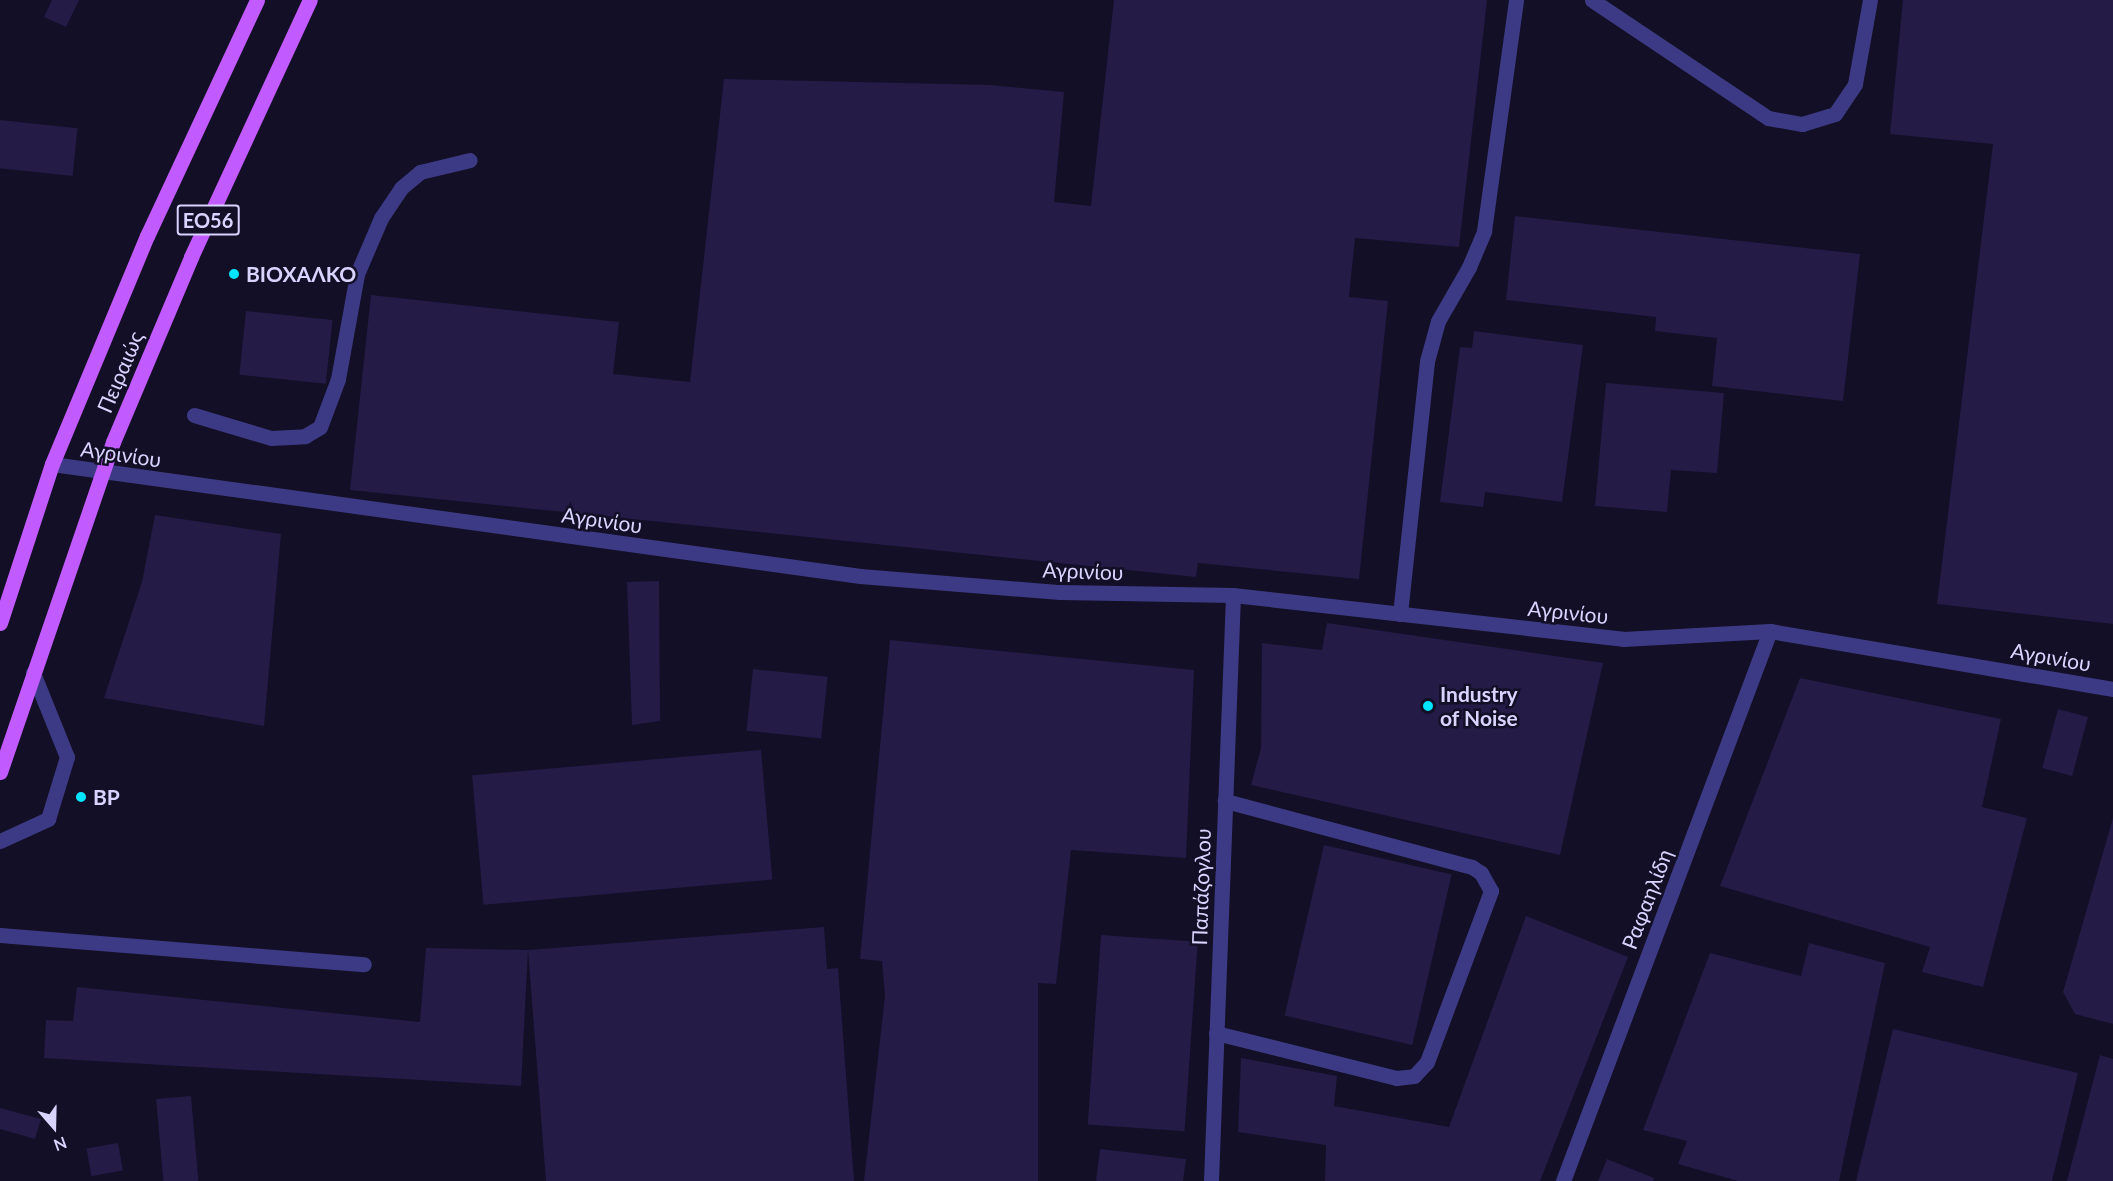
<!DOCTYPE html>
<html>
<head>
<meta charset="utf-8">
<style>
  body { margin:0 }
  #map { position:relative; width:2113px; height:1181px; overflow:hidden; background:#130f26; font-family:Lato,sans-serif }
  div>[style] { position:absolute }
  .building>* { inset:0; background:#241b47; transform-origin:0 0 }
  .lane>* { height:15px; margin:-7.5px; padding:0 7.5px; transform-origin:7.5px; border-radius:7.5px; background:#3d3a85 }
  .street>* { height:15px; margin:-7.5px; padding:0 7.5px; transform-origin:7.5px; border-radius:7.5px; background:#3d3a85 }
  .primary>* { height:15px; margin:-7.5px; padding:0 7.5px; transform-origin:7.5px; border-radius:7.5px; background:#c25bff }
  .dots>* { width:16px; height:16px; translate:-50% -50%; box-sizing:border-box; border:3px solid #130f26; border-radius:50% }
  span { translate:-50% -50%; white-space:nowrap; text-align:center; line-height:1.15; -webkit-text-stroke:5px #130f26; paint-order:stroke }
  .shield-label span { padding:2px 4px; background:#130f26; border:2px solid; border-radius:4px; -webkit-text-stroke-width:0 }
  .shield-label { font-size:20px; color:#d9d4ff; font-weight:700 }
  .poi-label { font-size:21px; color:#d9d4ff; font-weight:700 }
  .left { translate:0 -50%; text-align:left }
  .street-label { font-size:21px; color:#d9d4ff }
  .north { position:absolute; left:24px; top:1097px; width:60px; height:60px; -webkit-text-stroke:4px #130f26; paint-order:stroke; rotate:160deg; font-size:16px; font-weight:700; line-height:24px; text-align:center; color:#d9d4ff }
  .north::after { content:''; display:block; margin:auto; width:21px; height:27px; background:#d9d4ff; clip-path:polygon(50% 0,100% 100%,50% 72%,0 100%) }
</style>
</head>
<body>
<div id="map">
  <div class="building">
    <div style="clip-path:polygon(52px 0,79px 0,66px 27px,44px 17px)"></div>
    <div style="clip-path:polygon(1114px 0,1487px 0,1459px 247px,1355px 238px,1349px 297px,1388px 301px,1359px 579px,1198px 563px,1196px 577px,350px 490px,371px 295px,619px 322px,613px 374px,690px 382px,724px 79px,990px 85px,1064px 92px,1054px 202px,1091px 206px)"></div>
    <div style="clip-path:polygon(1903px 0,2113px 0,2113px 624px,1937px 604px,1993px 144px,1890px 134px)"></div>
    <div style="left:0;top:120px;width:78px;height:48px;rotate:6deg"></div>
    <div style="clip-path:polygon(1515px 216px,1860px 254px,1843px 401px,1712px 386px,1717px 338px,1655px 331px,1656px 317px,1506px 300px)"></div>
    <div style="left:246px;top:311px;width:87px;height:64px;rotate:6deg"></div>
    <div style="clip-path:polygon(1474px 331px,1583px 345px,1562px 502px,1485px 492px,1483px 507px,1440px 502px,1460px 347px,1472px 348px)"></div>
    <div style="clip-path:polygon(1606px 383px,1724px 393px,1717px 473px,1671px 470px,1667px 512px,1595px 506px)"></div>
    <div style="clip-path:polygon(155px 515px,281px 534px,264px 726px,104px 698px,142px 582px)"></div>
    <div style="clip-path:polygon(659px 581px,660px 721px,632px 725px,627px 582px)"></div>
    <div style="clip-path:polygon(1327px 623px,1603px 663px,1560px 855px,1251px 785px,1261px 748px,1262px 643px,1322px 650px)"></div>
    <div style="clip-path:polygon(890px 640px,1194px 670px,1186px 858px,1071px 850px,1056px 984px,1038px 983px,1038px 1181px,864px 1181px,885px 996px,882px 961px,860px 959px)"></div>
    <div style="left:753px;top:669px;width:75px;height:62px;rotate:6deg"></div>
    <div style="clip-path:polygon(1800px 678px,2001px 719px,1982px 807px,2027px 818px,1983px 987px,1922px 972px,1930px 947px,1720px 886px)"></div>
    <div style="left:2058px;top:709px;width:31px;height:61px;rotate:15deg"></div>
    <div style="left:761px;top:750px;width:130px;height:290px;rotate:85deg"></div>
    <div style="clip-path:polygon(2113px 818px,2113px 1024px,2075px 1014px,2063px 992px)"></div>
    <div style="left:1324px;top:845px;width:131px;height:175px;rotate:13deg"></div>
    <div style="clip-path:polygon(1526px 916px,1628px 957px,1540px 1181px,1325px 1181px,1326px 1145px,1238px 1132px,1241px 1058px,1337px 1076px,1334px 1106px,1449px 1127px)"></div>
    <div style="clip-path:polygon(824px 927px,827px 969px,838px 968px,854px 1181px,546px 1181px,528px 950px,521px 1086px,44px 1058px,46px 1020px,73px 1021px,77px 987px,420px 1022px,426px 948px,528px 950px)"></div>
    <div style="left:1101px;top:935px;width:97px;height:190px;rotate:4deg"></div>
    <div style="clip-path:polygon(1809px 943px,1885px 963px,1839px 1181px,1738px 1181px,1678px 1164px,1687px 1141px,1643px 1130px,1710px 953px,1801px 976px)"></div>
    <div style="clip-path:polygon(1893px 1029px,2078px 1073px,2052px 1181px,1856px 1181px)"></div>
    <div style="clip-path:polygon(2100px 1055px,2113px 1059px,2113px 1181px,2067px 1181px)"></div>
    <div style="left:191px;top:1096px;width:85px;height:35px;rotate:85deg"></div>
    <div style="clip-path:polygon(0 1108px,41px 1119px,35px 1139px,0 1129px)"></div>
    <div style="left:118px;top:1143px;width:28px;height:32px;rotate:80deg"></div>
    <div style="clip-path:polygon(1100px 1149px,1186px 1159px,1183px 1181px,1096px 1181px)"></div>
    <div style="clip-path:polygon(1607px 1159px,1654px 1178px,1653px 1181px,1598px 1181px)"></div>
  </div>
  <div class="lane">
    <div style="left:1592px;top:0;width:212px;rotate:33.8deg"></div>
    <div style="left:1768px;top:118px;width:35px;rotate:10deg"></div>
    <div style="left:1802px;top:124px;width:34px;rotate:-17deg"></div>
    <div style="left:1835px;top:114px;width:36px;rotate:-56deg"></div>
    <div style="left:1855px;top:84px;width:85px;rotate:-79.9deg"></div>
    <div style="left:194px;top:415px;width:80px;rotate:16.6deg"></div>
    <div style="left:271px;top:438px;width:34px;rotate:-3deg"></div>
    <div style="left:305px;top:436px;width:17px;rotate:-31deg"></div>
    <div style="left:320px;top:427px;width:51px;rotate:-69.4deg"></div>
    <div style="left:338px;top:379px;width:107px;rotate:-79.7deg"></div>
    <div style="left:357px;top:274px;width:61px;rotate:-66.8deg"></div>
    <div style="left:381px;top:218px;width:36px;rotate:-56deg"></div>
    <div style="left:401px;top:188px;width:25px;rotate:-40deg"></div>
    <div style="left:420px;top:172px;width:51px;rotate:-13.5deg"></div>
    <div style="left:1400px;top:614px;width:254px;rotate:-83.9deg"></div>
    <div style="left:1427px;top:361px;width:41px;rotate:-74.6deg"></div>
    <div style="left:1438px;top:321px;width:62px;rotate:-60.1deg"></div>
    <div style="left:1469px;top:267px;width:39px;rotate:-67deg"></div>
    <div style="left:1484px;top:231px;width:233px;rotate:-82.1deg"></div>
    <div style="left:0;top:841px;width:53px;rotate:-24.6deg"></div>
    <div style="left:48px;top:819px;width:65px;rotate:-73deg"></div>
    <div style="left:67px;top:757px;width:91px;rotate:-112deg"></div>
    <div style="left:0;top:935px;width:365px;rotate:4.6deg"></div>
    <div style="left:1216px;top:1033px;width:186px;rotate:14deg"></div>
    <div style="left:1396px;top:1078px;width:18px;rotate:-6deg"></div>
    <div style="left:1414px;top:1076px;width:19px;rotate:-47deg"></div>
    <div style="left:1427px;top:1062px;width:183px;rotate:-69.5deg"></div>
    <div style="left:1491px;top:891px;width:21px;rotate:-119deg"></div>
    <div style="left:1481px;top:873px;width:11px;rotate:-146deg"></div>
    <div style="left:1472px;top:867px;width:256px;rotate:-165deg"></div>
  </div>
  <div class="street">
    <div style="left:52px;top:464px;width:816px;rotate:7.89deg"></div>
    <div style="left:860px;top:576px;width:201px;rotate:4.6deg"></div>
    <div style="left:1060px;top:592px;width:173px;rotate:1deg"></div>
    <div style="left:1233px;top:595px;width:392px;rotate:6.4deg"></div>
    <div style="left:1623px;top:639px;width:147px;rotate:-3.1deg"></div>
    <div style="left:1770px;top:631px;width:348px;rotate:9.6deg"></div>
    <div style="left:1211px;top:1181px;width:586px;rotate:-87.85deg"></div>
    <div style="left:1563px;top:1181px;width:588px;rotate:-69.38deg"></div>
  </div>
  <div class="primary">
    <div style="left:0;top:623px;width:167px;rotate:-71.9deg"></div>
    <div style="left:52px;top:464px;width:247px;rotate:-67.4deg"></div>
    <div style="left:147px;top:236px;width:260px;rotate:-65deg"></div>
    <div style="left:0;top:772px;width:349px;rotate:-71.1deg"></div>
    <div style="left:113px;top:442px;width:201px;rotate:-67.1deg"></div>
    <div style="left:191px;top:257px;width:283px;rotate:-65.2deg"></div>
  </div>
  <div class="dots">
    <div style="left:234px;top:274px;background:#00e5ff"></div>
    <div style="left:1428px;top:706px;background:#00e5ff"></div>
    <div style="left:81px;top:797px;background:#00e5ff"></div>
  </div>
  <div class="shield-label">
    <span style="left:208px;top:220px">ΕΟ56</span>
  </div>
  <div class="poi-label">
    <span class="left" style="left:246px;top:274px">ΒΙΟΧΑΛΚΟ</span>
    <span class="left" style="left:1440px;top:706px">Industry<br>of Noise</span>
    <span class="left" style="left:93px;top:797px">BP</span>
  </div>
  <div class="street-label">
    <span style="left:120px;top:372px;rotate:-67deg">Πειραιώς</span>
    <span style="left:121px;top:454px;rotate:8deg">Αγρινίου</span>
    <span style="left:602px;top:520px;rotate:8deg">Αγρινίου</span>
    <span style="left:1083px;top:571px;rotate:2deg">Αγρινίου</span>
    <span style="left:1568px;top:612px;rotate:6deg">Αγρινίου</span>
    <span style="left:2051px;top:657px;rotate:10deg">Αγρινίου</span>
    <span style="left:1201px;top:887px;rotate:-88deg">Παπάζογλου</span>
    <span style="left:1647px;top:899px;rotate:-69deg">Ραφαηλίδη</span>
  </div>
  <div class="north">N</div>
</div>
</body>
</html>
